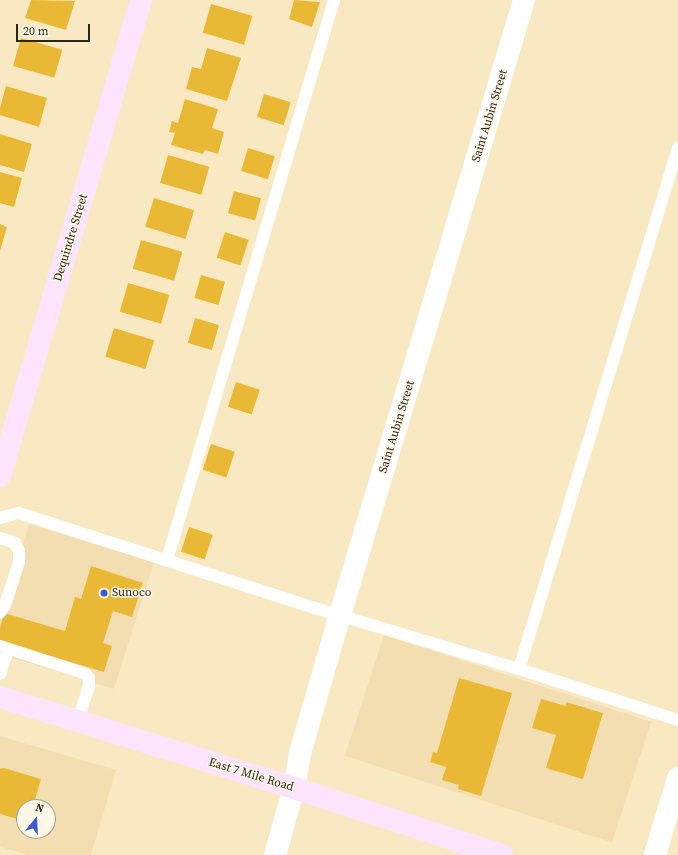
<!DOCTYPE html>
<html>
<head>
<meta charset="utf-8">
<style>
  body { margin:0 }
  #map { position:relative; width:678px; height:855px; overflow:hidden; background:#f9e9c3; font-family:"Source Serif 4",serif }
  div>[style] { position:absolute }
  .built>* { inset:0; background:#f2deb1; transform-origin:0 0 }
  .building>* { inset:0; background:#e9b936; transform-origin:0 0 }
  .lane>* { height:12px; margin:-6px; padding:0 6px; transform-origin:6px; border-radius:6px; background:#fff }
  .street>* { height:22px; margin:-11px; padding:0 11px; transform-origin:11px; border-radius:11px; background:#fff }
  .secondary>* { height:22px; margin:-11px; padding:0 11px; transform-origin:11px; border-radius:11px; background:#fce4fc }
  .dots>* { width:11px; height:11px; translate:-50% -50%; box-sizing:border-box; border:2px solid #fdf7e8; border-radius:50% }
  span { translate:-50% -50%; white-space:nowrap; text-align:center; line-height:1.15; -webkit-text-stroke:3px #fdf7e8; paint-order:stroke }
  .street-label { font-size:12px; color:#2b2517 }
  .poi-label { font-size:12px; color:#2b2517 }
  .left { translate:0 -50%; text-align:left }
  .north { position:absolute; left:16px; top:799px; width:40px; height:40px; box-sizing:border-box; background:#fdf7e8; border:1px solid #a9a394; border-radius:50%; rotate:18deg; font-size:11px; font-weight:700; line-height:16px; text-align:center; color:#2b2517 }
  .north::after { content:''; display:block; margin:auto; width:14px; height:18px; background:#3a5bcc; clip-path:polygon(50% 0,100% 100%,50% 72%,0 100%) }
  .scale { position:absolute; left:16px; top:24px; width:74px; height:18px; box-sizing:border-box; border:2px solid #2b2517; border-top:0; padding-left:5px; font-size:12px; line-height:14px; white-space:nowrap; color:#2b2517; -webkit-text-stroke:3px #fdf7e8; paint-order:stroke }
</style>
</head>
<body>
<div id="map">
  <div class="built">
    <div style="clip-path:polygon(29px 524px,154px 562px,114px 689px,0 654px,0 617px)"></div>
    <div style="left:384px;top:635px;width:281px;height:127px;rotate:18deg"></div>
    <div style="clip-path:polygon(evenodd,0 736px,116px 770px,91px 855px,29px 855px,0 847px,0 736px,24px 807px,48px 807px,48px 831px,24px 831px,24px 807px)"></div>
  </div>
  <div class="building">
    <div style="clip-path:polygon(31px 0,75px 1px,66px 30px,25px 18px)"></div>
    <div style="clip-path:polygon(294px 0,320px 2px,312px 27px,289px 19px)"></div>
    <div style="left:211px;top:4px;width:43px;height:30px;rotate:16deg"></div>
    <div style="left:21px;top:38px;width:43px;height:29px;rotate:16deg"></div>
    <div style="clip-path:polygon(207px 48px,241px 58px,227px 101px,186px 89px,192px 67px,201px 69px)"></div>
    <div style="clip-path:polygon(6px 86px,47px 98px,39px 127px,0 115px,0 108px)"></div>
    <div style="left:264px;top:94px;width:28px;height:24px;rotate:17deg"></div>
    <div style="clip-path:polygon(185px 99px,218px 109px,212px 128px,224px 132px,218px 154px,205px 150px,203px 154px,171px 145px,175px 133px,169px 132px,172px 121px,178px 123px)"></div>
    <div style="clip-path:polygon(0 134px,32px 144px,24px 172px,0 165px)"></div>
    <div style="left:248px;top:148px;width:28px;height:24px;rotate:17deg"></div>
    <div style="left:168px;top:155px;width:43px;height:29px;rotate:16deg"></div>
    <div style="clip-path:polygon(0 172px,22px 178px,14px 207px,0 203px)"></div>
    <div style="left:234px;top:191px;width:28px;height:23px;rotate:15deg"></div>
    <div style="left:154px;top:198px;width:42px;height:30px;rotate:17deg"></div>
    <div style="clip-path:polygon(0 224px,7px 227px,0 251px)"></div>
    <div style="left:225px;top:232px;width:25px;height:27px;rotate:18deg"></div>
    <div style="left:141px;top:240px;width:43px;height:30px;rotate:16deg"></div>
    <div style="left:201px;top:275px;width:25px;height:24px;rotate:16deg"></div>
    <div style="left:128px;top:283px;width:43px;height:30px;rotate:16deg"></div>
    <div style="left:195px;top:318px;width:25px;height:26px;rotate:16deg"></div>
    <div style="left:114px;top:328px;width:42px;height:30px;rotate:17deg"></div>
    <div style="left:236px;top:382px;width:25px;height:26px;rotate:18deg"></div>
    <div style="left:211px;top:444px;width:25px;height:27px;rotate:18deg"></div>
    <div style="left:189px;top:527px;width:25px;height:26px;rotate:18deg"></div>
    <div style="clip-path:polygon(91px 566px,143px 583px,132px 617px,113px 611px,103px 643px,112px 646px,104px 672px,0 641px,0 628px,4px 613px,65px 631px,75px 597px,81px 599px)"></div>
    <div style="clip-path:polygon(459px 678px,512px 693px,481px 796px,458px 789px,459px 785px,442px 780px,446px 767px,430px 762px,433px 752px,437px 753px)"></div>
    <div style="clip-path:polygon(541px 699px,566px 706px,566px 702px,603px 713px,583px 779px,546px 768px,556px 735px,532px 728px)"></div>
    <div style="clip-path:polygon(4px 768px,41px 779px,33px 807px,24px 807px,24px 821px,0 814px,0 769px)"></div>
  </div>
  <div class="lane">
    <div style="left:0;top:518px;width:20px;rotate:-15deg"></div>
    <div style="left:19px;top:513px;width:300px;rotate:17.8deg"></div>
    <div style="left:305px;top:605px;width:223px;rotate:16.7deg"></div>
    <div style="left:519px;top:669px;width:167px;rotate:17.8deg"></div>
    <div style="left:0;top:538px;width:16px;rotate:18deg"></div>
    <div style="left:15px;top:543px;width:9px;rotate:63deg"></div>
    <div style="left:19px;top:551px;width:11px;rotate:90deg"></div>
    <div style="left:19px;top:562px;width:45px;rotate:108deg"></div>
    <div style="left:5px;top:605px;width:9px;rotate:122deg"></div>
    <div style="left:167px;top:560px;width:584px;rotate:-73.39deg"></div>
    <div style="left:0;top:646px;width:90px;rotate:18deg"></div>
    <div style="left:86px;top:674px;width:5px;rotate:53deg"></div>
    <div style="left:89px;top:678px;width:8px;rotate:90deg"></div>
    <div style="left:89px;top:686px;width:36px;rotate:108deg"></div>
    <div style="left:519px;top:669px;width:545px;rotate:-73.03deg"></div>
    <div style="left:0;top:674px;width:26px;rotate:-72deg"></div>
  </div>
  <div class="street">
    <div style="left:275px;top:855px;width:70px;rotate:-74.2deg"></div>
    <div style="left:294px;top:788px;width:39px;rotate:-80deg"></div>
    <div style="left:301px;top:750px;width:141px;rotate:-73.9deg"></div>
    <div style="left:340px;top:615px;width:642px;rotate:-73.34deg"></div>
    <div style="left:655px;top:855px;width:80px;rotate:-73.4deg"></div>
  </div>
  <div class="secondary">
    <div style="left:0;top:476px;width:496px;rotate:-73.5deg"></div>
    <div style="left:0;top:697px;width:308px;rotate:17.2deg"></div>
    <div style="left:294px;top:788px;width:219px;rotate:17.9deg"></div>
  </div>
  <div class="dots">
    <div style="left:104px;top:593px;background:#3a5bcc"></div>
  </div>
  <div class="street-label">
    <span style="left:490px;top:116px;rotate:-73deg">Saint Aubin Street</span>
    <span style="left:71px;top:238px;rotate:-73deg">Dequindre Street</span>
    <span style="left:397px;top:427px;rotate:-73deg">Saint Aubin Street</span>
    <span style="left:251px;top:775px;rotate:17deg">East 7 Mile Road</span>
  </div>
  <div class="poi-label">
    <span class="left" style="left:112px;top:593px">Sunoco</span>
  </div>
  <div class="north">N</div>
  <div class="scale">20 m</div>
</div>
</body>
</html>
